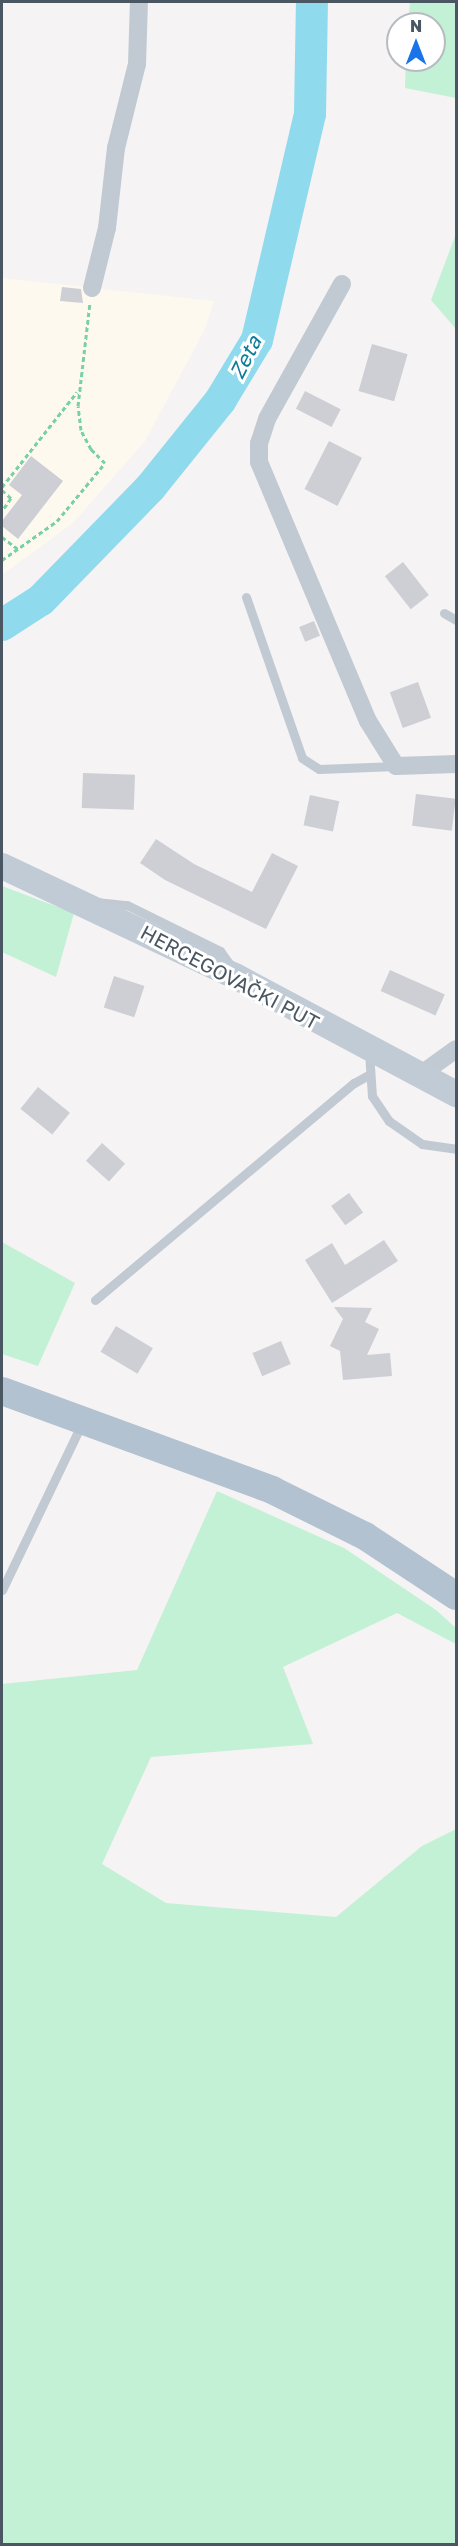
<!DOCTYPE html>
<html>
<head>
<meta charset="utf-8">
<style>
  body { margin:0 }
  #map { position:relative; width:458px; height:2546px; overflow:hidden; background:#f5f3f3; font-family:"Golos Text",sans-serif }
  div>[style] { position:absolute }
  .commercial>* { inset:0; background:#fdf9ef }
  .green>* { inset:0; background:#c3f1d5 }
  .river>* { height:32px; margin:-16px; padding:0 16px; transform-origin:16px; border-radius:16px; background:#90daee }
  .building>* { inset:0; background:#cdcfd5; transform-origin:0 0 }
  .path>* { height:3px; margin-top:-1.5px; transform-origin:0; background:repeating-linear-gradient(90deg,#7ad0a6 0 4.5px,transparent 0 7.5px) }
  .lane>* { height:9px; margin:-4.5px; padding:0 4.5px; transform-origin:4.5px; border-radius:4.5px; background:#c1cad2 }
  .street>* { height:18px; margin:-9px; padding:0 9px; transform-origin:9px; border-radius:9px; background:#c1cad2 }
  .secondary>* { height:26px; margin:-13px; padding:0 13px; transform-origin:13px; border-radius:13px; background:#c1cbd6 }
  .primary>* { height:28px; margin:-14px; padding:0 14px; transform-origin:14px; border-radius:14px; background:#b3c2d1 }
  span { translate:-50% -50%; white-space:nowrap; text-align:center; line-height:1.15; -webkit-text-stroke:6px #fff; paint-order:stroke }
  .street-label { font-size:20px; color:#4a5661 }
  .water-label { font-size:21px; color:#0c7c9b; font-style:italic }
  .frame { position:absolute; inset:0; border:3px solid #4a5661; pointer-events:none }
  .north { position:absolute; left:386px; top:12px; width:60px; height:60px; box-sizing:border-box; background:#fff; border:2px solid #b7bbc0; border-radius:50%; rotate:0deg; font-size:16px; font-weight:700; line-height:24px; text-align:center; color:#4a5661 }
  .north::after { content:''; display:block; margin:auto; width:21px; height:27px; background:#1a73e8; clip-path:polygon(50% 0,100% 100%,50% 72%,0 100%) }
</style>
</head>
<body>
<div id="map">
  <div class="commercial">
    <div style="clip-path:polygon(2px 278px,214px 301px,205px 329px,145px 441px,73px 523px,2px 575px)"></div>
  </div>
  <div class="green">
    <div style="clip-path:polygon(410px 2px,456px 2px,456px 98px,405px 88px,406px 60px,434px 60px,434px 24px,408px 24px)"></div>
    <div style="clip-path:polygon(456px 234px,456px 329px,431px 300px)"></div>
    <div style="clip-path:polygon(2px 886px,74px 913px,56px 977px,2px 952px)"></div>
    <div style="clip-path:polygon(2px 1242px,75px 1283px,38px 1366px,2px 1354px)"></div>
    <div style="clip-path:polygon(217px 1491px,344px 1548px,436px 1610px,456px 1628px,456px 1644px,397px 1613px,283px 1667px,313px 1744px,151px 1757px,102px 1864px,166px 1903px,336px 1917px,422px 1846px,456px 1829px,456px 2544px,2px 2544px,2px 1684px,137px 1670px)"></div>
  </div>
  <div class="river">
    <div style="left:2px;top:625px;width:46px;rotate:-32.7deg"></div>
    <div style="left:41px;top:600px;width:156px;rotate:-45.8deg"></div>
    <div style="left:150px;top:488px;width:112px;rotate:-51.2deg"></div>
    <div style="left:220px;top:401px;width:71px;rotate:-58.8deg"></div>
    <div style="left:257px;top:340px;width:232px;rotate:-76.8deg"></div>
    <div style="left:310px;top:114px;width:112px;rotate:-89deg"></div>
  </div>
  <div class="building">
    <div style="clip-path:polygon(62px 287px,81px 289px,83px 303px,60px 301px)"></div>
    <div style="left:372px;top:344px;width:37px;height:49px;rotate:16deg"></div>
    <div style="left:305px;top:391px;width:40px;height:20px;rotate:27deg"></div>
    <div style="left:329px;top:441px;width:37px;height:54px;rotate:27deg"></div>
    <div style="clip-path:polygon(31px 456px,63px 481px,18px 539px,2px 526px,2px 521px,22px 495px,9px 485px)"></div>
    <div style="left:403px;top:562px;width:42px;height:23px;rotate:52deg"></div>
    <div style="left:314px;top:621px;width:16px;height:16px;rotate:68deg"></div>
    <div style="left:418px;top:682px;width:38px;height:30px;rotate:70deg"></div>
    <div style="left:83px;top:773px;width:52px;height:35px;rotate:2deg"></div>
    <div style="left:416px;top:794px;width:40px;height:32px;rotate:7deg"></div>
    <div style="left:310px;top:795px;width:30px;height:31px;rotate:12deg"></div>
    <div style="clip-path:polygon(156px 839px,194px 864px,252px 892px,272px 853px,298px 866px,266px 929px,165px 880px,140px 863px)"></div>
    <div style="left:390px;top:970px;width:60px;height:23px;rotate:24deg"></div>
    <div style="left:114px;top:976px;width:32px;height:33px;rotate:18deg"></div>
    <div style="left:38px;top:1087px;width:41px;height:28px;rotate:39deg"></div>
    <div style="left:102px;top:1143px;width:31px;height:24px;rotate:42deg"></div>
    <div style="left:349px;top:1193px;width:24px;height:22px;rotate:54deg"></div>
    <div style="clip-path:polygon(384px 1240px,398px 1261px,332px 1303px,305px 1260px,332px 1243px,345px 1265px)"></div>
    <div style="clip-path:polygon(334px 1307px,372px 1308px,365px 1322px,379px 1329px,367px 1355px,390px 1353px,392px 1376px,343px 1380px,340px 1351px,330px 1346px,343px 1319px)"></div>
    <div style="left:116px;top:1326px;width:43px;height:30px;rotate:31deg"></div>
    <div style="left:281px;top:1341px;width:25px;height:31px;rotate:67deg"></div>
  </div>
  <div class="path">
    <div style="left:2px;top:487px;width:121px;rotate:-51.7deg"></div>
    <div style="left:2px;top:490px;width:12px;rotate:42deg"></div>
    <div style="left:11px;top:498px;width:16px;rotate:125deg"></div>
    <div style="left:2px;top:537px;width:21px;rotate:37deg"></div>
    <div style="left:2px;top:560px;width:67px;rotate:-35.3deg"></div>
    <div style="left:57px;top:521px;width:75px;rotate:-50.4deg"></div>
    <div style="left:105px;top:463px;width:20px;rotate:-135deg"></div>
    <div style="left:91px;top:449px;width:21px;rotate:-118deg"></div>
    <div style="left:81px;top:430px;width:24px;rotate:-97deg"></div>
    <div style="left:78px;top:406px;width:104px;rotate:-83.4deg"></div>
  </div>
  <div class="lane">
    <div style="left:246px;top:597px;width:170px;rotate:70.8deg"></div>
    <div style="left:302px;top:758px;width:20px;rotate:33deg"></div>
    <div style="left:319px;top:769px;width:77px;rotate:-2.2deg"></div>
    <div style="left:444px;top:613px;width:14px;rotate:30deg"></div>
    <div style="left:96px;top:902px;width:31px;rotate:6deg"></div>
    <div style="left:127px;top:905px;width:104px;rotate:26.3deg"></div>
    <div style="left:220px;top:951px;width:19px;rotate:54deg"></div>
    <div style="left:369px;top:1052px;width:44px;rotate:86.1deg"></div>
    <div style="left:372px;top:1096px;width:30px;rotate:56deg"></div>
    <div style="left:389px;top:1121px;width:40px;rotate:34.9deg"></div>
    <div style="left:422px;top:1144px;width:34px;rotate:8deg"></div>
    <div style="left:95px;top:1300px;width:338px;rotate:-40deg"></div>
    <div style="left:354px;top:1083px;width:18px;rotate:-29deg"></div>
    <div style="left:2px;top:1590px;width:183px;rotate:-64.4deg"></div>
  </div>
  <div class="street">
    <div style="left:342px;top:284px;width:154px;rotate:119.1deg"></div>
    <div style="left:267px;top:419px;width:25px;rotate:108deg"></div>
    <div style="left:259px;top:443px;width:19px;rotate:90deg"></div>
    <div style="left:259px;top:462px;width:281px;rotate:67.2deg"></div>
    <div style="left:368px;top:721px;width:53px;rotate:58.1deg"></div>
    <div style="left:396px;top:766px;width:60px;rotate:-1.9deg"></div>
    <div style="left:92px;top:288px;width:62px;rotate:-76deg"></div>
    <div style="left:107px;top:228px;width:81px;rotate:-83.6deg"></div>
    <div style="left:116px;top:148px;width:87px;rotate:-76deg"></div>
    <div style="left:137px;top:64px;width:62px;rotate:-88.2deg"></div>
    <div style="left:420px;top:1075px;width:44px;rotate:-35.8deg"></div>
  </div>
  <div class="secondary">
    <div style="left:2px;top:866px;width:258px;rotate:25.3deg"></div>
    <div style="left:235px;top:976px;width:251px;rotate:28.1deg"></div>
  </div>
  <div class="primary">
    <div style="left:2px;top:1391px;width:288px;rotate:20.1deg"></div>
    <div style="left:272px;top:1490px;width:104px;rotate:26.3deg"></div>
    <div style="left:365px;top:1536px;width:109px;rotate:33.4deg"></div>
  </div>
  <div class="street-label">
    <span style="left:230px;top:977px;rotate:28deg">HERCEGOVAČKI PUT</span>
  </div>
  <div class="water-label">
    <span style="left:245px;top:357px;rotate:-63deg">Zeta</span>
  </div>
  <div class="frame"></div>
  <div class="north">N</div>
</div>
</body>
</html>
